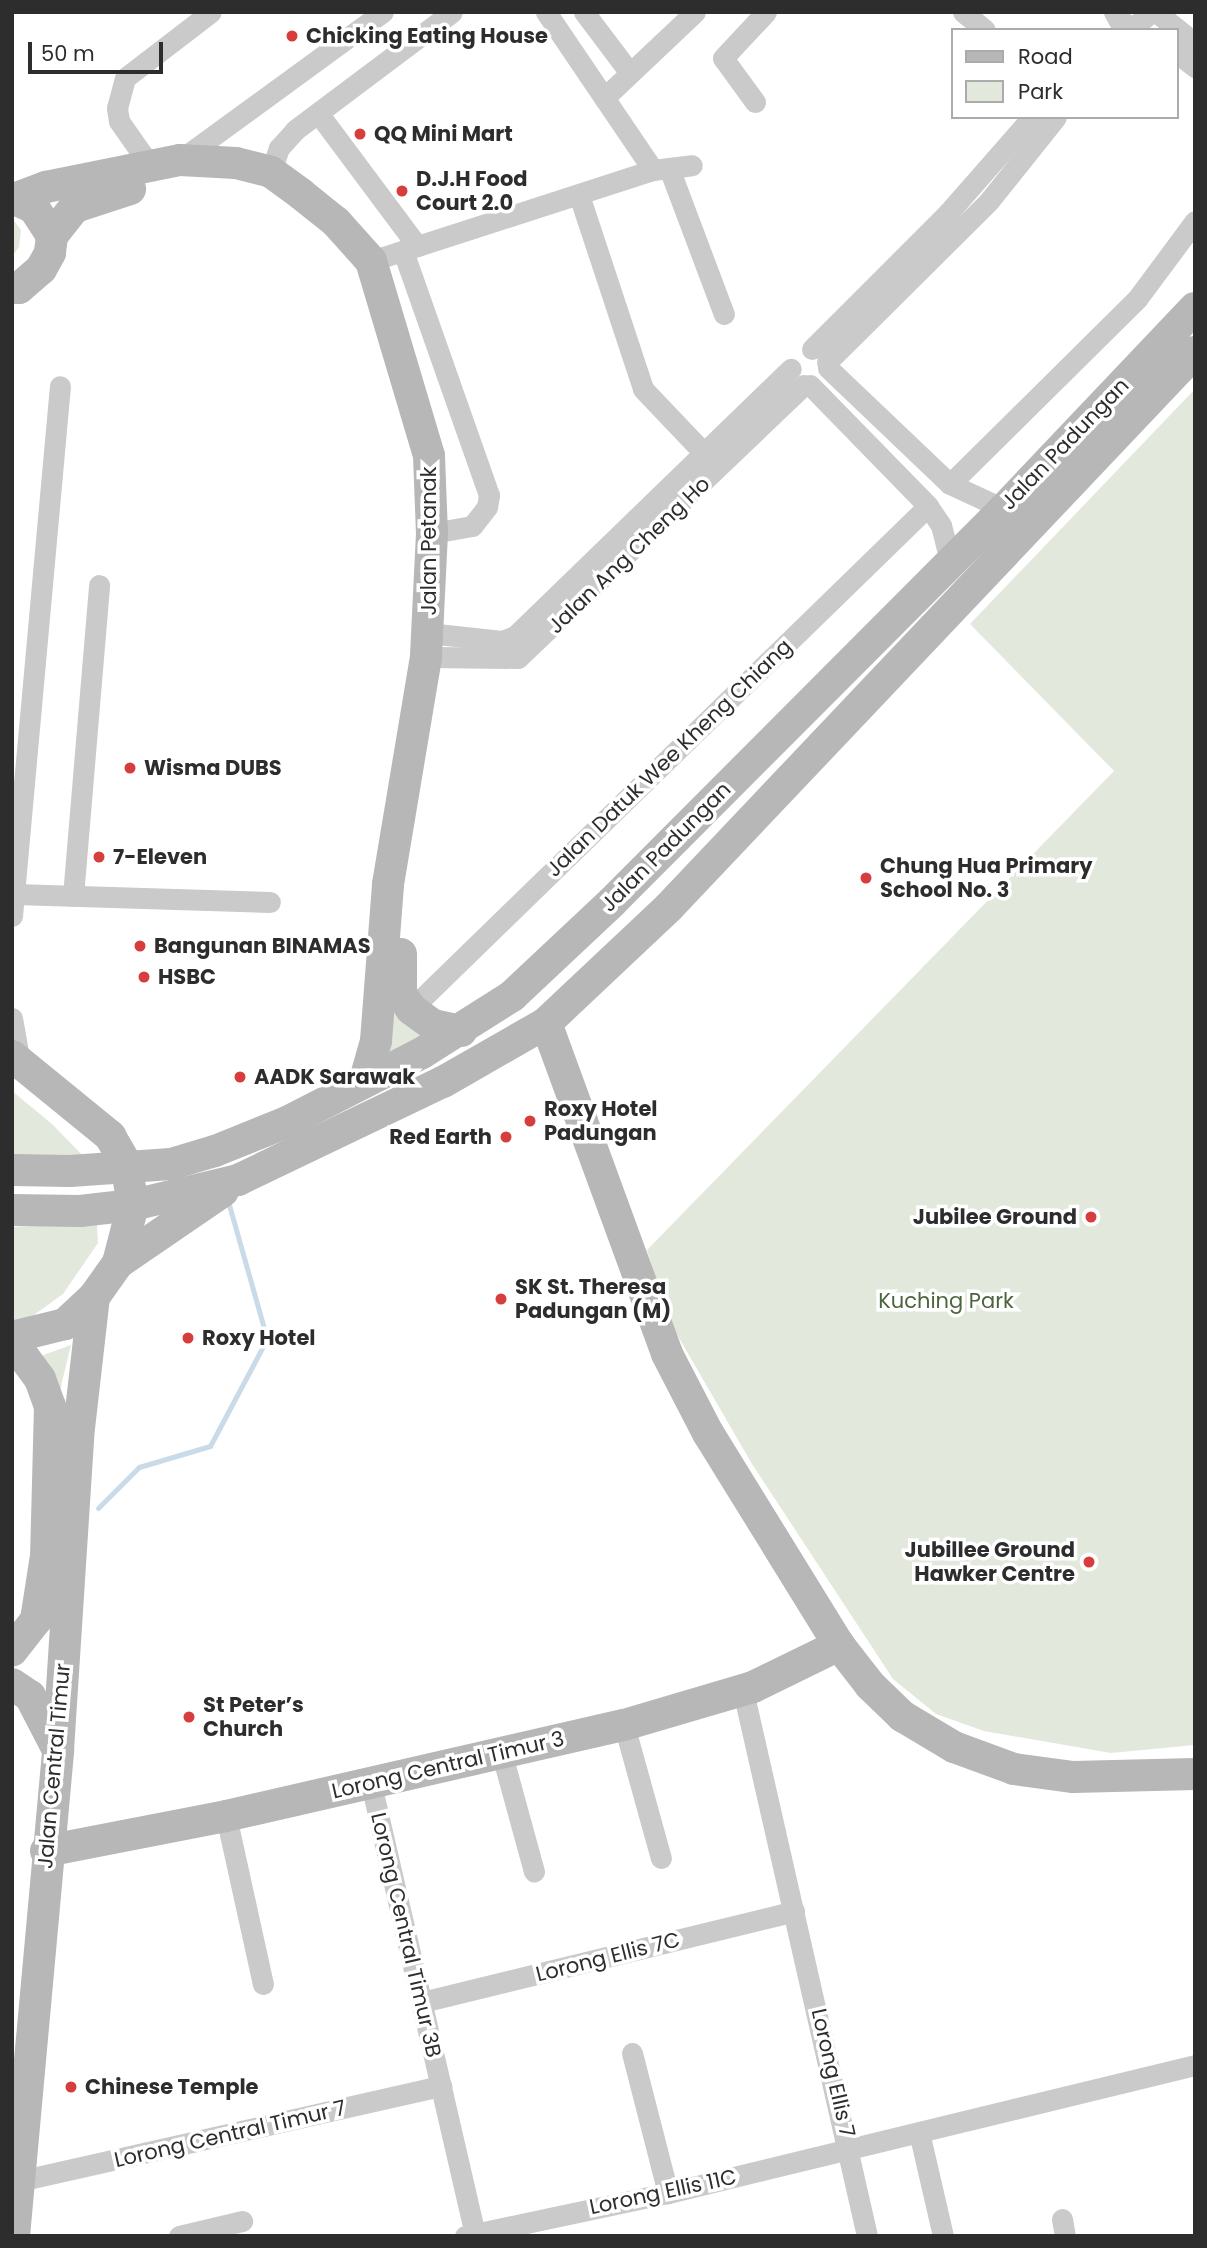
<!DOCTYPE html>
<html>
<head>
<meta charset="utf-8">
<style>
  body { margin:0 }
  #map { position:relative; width:1207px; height:2248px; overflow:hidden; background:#fff; font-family:Poppins,sans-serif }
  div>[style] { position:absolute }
  .green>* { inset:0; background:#e2e9dc }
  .stream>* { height:5px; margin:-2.5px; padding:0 2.5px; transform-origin:2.5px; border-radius:2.5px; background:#c9dae8 }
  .street>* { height:21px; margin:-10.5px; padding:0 10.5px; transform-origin:10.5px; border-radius:10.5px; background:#cacaca }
  .secondary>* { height:32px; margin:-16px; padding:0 16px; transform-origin:16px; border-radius:16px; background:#b7b7b7 }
  .dots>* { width:19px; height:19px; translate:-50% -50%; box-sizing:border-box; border:4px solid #fff; border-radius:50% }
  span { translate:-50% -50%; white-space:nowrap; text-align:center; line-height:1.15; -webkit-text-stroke:7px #fff; paint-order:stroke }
  .poi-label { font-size:21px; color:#2d2d2d; font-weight:700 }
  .left { translate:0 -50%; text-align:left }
  .right { translate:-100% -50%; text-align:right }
  .street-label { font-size:21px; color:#2d2d2d }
  .park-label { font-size:21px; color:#4d653e }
  .frame { position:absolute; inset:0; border:14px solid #2d2d2d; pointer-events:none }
  .legend { position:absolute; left:951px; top:28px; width:228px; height:91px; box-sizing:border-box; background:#fff; border:2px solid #ababab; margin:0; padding:9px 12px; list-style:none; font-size:21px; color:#2d2d2d }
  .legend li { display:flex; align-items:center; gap:14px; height:35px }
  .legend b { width:35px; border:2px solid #ababab }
  .scale { position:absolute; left:28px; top:42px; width:135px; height:32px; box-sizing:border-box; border:4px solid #2d2d2d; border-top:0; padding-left:9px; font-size:21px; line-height:24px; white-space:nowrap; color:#2d2d2d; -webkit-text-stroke:5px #fff; paint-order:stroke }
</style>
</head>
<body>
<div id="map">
  <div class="green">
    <div style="clip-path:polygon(12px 218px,21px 230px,19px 247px,12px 257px)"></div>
    <div style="clip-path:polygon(1195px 389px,1195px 1745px,1111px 1753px,984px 1731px,936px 1714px,893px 1679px,752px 1464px,668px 1319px,647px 1250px,1114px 771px,970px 624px)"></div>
    <div style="clip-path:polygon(382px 995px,424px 1037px,379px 1062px)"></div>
    <div style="clip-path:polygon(12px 1091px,52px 1124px,91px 1164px,12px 1167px)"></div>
    <div style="clip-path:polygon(97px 1224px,98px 1243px,63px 1294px,31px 1317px,12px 1321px,12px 1227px)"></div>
    <div style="clip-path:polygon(71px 1345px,62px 1382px,58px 1409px,35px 1358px)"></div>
  </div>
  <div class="stream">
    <div style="left:98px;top:1508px;width:58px;rotate:-45deg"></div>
    <div style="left:139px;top:1467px;width:74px;rotate:-16.5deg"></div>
    <div style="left:210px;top:1446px;width:121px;rotate:-62deg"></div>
    <div style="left:267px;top:1339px;width:139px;rotate:-105.8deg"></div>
  </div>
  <div class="street">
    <div style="left:546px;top:12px;width:191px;rotate:55.9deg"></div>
    <div style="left:584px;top:12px;width:76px;rotate:53deg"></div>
    <div style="left:963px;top:12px;width:28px;rotate:39deg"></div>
    <div style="left:1114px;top:12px;width:10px;rotate:61deg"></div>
    <div style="left:1119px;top:21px;width:16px;rotate:22deg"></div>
    <div style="left:1134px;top:27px;width:23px;rotate:-41deg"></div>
    <div style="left:1156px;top:12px;width:50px;rotate:38.5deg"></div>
    <div style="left:1177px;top:53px;width:23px;rotate:38deg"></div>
    <div style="left:604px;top:98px;width:125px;rotate:-43.4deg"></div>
    <div style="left:755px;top:102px;width:54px;rotate:-126deg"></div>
    <div style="left:723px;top:58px;width:63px;rotate:-46.9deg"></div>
    <div style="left:318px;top:113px;width:166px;rotate:53.3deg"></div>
    <div style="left:180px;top:160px;width:251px;rotate:-36.1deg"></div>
    <div style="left:144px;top:168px;width:14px;rotate:-98deg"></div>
    <div style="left:142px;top:154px;width:40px;rotate:-124.9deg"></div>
    <div style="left:119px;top:121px;width:13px;rotate:-99deg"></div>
    <div style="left:117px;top:108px;width:31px;rotate:-75deg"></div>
    <div style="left:125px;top:78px;width:108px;rotate:-37.5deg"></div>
    <div style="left:669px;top:168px;width:156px;rotate:69.4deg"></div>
    <div style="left:271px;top:172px;width:25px;rotate:-72deg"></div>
    <div style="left:279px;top:148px;width:24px;rotate:-48deg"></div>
    <div style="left:295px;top:130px;width:196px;rotate:-36.9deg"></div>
    <div style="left:579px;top:195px;width:204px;rotate:71.7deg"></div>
    <div style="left:643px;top:389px;width:90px;rotate:46.4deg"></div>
    <div style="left:403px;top:251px;width:259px;rotate:70.6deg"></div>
    <div style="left:489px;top:495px;width:12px;rotate:99deg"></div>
    <div style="left:487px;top:507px;width:24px;rotate:128deg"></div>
    <div style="left:472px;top:526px;width:41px;rotate:170.1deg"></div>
    <div style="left:371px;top:261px;width:296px;rotate:-17.9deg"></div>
    <div style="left:653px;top:170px;width:39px;rotate:-7deg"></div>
    <div style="left:812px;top:349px;width:192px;rotate:-45deg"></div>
    <div style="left:948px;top:213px;width:128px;rotate:-48.8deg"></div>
    <div style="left:827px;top:362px;width:228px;rotate:-44.8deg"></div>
    <div style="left:989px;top:201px;width:107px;rotate:-51.4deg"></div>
    <div style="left:828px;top:368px;width:168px;rotate:43.6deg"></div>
    <div style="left:950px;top:484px;width:60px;rotate:24.8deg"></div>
    <div style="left:810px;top:385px;width:169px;rotate:45.7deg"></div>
    <div style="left:928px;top:506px;width:23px;rotate:56deg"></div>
    <div style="left:941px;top:525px;width:37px;rotate:76deg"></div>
    <div style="left:950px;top:484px;width:263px;rotate:-44.7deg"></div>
    <div style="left:1137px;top:299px;width:97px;rotate:-53.4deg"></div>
    <div style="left:428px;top:633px;width:74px;rotate:6.2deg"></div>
    <div style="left:502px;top:641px;width:14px;rotate:-21deg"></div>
    <div style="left:515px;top:636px;width:384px;rotate:-44.1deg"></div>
    <div style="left:426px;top:657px;width:92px;rotate:0.6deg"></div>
    <div style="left:518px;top:658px;width:395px;rotate:-43.7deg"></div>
    <div style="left:15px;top:894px;width:255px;rotate:1.8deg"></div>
    <div style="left:73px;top:896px;width:312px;rotate:-85.2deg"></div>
    <div style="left:12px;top:916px;width:532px;rotate:-84.83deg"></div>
    <div style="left:411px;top:1009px;width:721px;rotate:-44.21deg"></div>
    <div style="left:12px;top:1018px;width:40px;rotate:80deg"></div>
    <div style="left:743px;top:1691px;width:559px;rotate:77.18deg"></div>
    <div style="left:624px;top:1725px;width:138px;rotate:74.5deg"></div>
    <div style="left:501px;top:1751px;width:125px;rotate:74.7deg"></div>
    <div style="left:371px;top:1784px;width:464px;rotate:77deg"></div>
    <div style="left:226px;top:1816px;width:172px;rotate:77.6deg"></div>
    <div style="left:422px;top:2002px;width:383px;rotate:-13.7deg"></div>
    <div style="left:632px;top:2053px;width:145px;rotate:75.6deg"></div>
    <div style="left:919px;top:2132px;width:107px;rotate:77deg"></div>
    <div style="left:19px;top:2181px;width:433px;rotate:-12.7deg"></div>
    <div style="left:1062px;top:2219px;width:17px;rotate:80deg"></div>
    <div style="left:179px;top:2236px;width:65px;rotate:-13.4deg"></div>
    <div style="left:465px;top:2236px;width:208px;rotate:-12deg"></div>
    <div style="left:668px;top:2193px;width:542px;rotate:-13.65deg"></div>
  </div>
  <div class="secondary">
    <div style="left:12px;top:198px;width:24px;rotate:24deg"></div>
    <div style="left:34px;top:208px;width:33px;rotate:57deg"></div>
    <div style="left:52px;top:236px;width:17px;rotate:97deg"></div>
    <div style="left:50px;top:253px;width:18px;rotate:119deg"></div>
    <div style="left:41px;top:269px;width:29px;rotate:139deg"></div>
    <div style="left:19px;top:288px;width:7px;rotate:180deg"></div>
    <div style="left:14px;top:199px;width:34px;rotate:-21deg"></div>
    <div style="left:46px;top:187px;width:137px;rotate:-11.4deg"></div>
    <div style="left:180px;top:160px;width:56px;rotate:3.1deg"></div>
    <div style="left:236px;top:163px;width:36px;rotate:14deg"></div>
    <div style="left:271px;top:172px;width:37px;rotate:36deg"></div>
    <div style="left:301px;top:194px;width:45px;rotate:38.7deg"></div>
    <div style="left:336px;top:222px;width:52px;rotate:48.1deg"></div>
    <div style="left:371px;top:261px;width:203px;rotate:73.4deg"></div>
    <div style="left:429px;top:456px;width:77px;rotate:87.8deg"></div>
    <div style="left:432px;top:533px;width:124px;rotate:92.8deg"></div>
    <div style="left:426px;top:657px;width:231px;rotate:99.5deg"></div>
    <div style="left:388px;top:885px;width:156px;rotate:94.4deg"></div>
    <div style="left:376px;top:1041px;width:41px;rotate:105.8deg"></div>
    <div style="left:52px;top:236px;width:37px;rotate:-52deg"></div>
    <div style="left:75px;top:207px;width:58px;rotate:-18.1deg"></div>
    <div style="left:401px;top:954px;width:40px;rotate:90deg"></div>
    <div style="left:401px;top:994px;width:18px;rotate:56deg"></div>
    <div style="left:411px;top:1009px;width:27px;rotate:36deg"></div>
    <div style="left:433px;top:1025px;width:29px;rotate:12deg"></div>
    <div style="left:546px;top:1023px;width:352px;rotate:69.9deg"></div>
    <div style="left:667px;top:1354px;width:89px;rotate:62.6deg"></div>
    <div style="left:708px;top:1433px;width:249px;rotate:58.3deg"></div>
    <div style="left:839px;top:1645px;width:51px;rotate:52.2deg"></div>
    <div style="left:870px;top:1685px;width:45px;rotate:44.1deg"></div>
    <div style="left:902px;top:1716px;width:61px;rotate:30.8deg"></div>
    <div style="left:954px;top:1747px;width:64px;rotate:20.1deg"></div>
    <div style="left:1014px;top:1769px;width:60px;rotate:7.7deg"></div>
    <div style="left:1073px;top:1777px;width:122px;rotate:-1.4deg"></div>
    <div style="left:12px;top:1056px;width:127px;rotate:39.2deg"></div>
    <div style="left:110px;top:1136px;width:32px;rotate:60deg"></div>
    <div style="left:126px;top:1164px;width:42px;rotate:80.3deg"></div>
    <div style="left:133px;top:1205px;width:60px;rotate:104.5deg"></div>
    <div style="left:118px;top:1263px;width:42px;rotate:125.2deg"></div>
    <div style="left:94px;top:1297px;width:40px;rotate:137deg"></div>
    <div style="left:65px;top:1324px;width:55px;rotate:166.2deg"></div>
    <div style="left:12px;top:1170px;width:58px;rotate:1deg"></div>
    <div style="left:70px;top:1171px;width:101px;rotate:-4deg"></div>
    <div style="left:171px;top:1164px;width:46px;rotate:-16.5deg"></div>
    <div style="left:215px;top:1151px;width:78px;rotate:-21.9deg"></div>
    <div style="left:287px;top:1122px;width:152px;rotate:-27.1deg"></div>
    <div style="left:422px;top:1053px;width:107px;rotate:-32.3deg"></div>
    <div style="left:512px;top:996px;width:137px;rotate:-43.2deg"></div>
    <div style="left:612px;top:902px;width:555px;rotate:-45.07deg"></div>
    <div style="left:1004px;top:509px;width:277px;rotate:-46.5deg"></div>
    <div style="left:12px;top:1210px;width:68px;rotate:0.8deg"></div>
    <div style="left:80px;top:1211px;width:53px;rotate:-6.5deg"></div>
    <div style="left:133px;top:1205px;width:108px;rotate:-13.4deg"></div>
    <div style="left:238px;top:1180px;width:227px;rotate:-25.6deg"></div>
    <div style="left:443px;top:1082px;width:119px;rotate:-29.8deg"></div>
    <div style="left:546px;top:1023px;width:169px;rotate:-43.3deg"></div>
    <div style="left:669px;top:907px;width:765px;rotate:-46.54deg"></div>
    <div style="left:118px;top:1263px;width:127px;rotate:-34.4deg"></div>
    <div style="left:12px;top:1341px;width:47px;rotate:53.6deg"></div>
    <div style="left:40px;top:1379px;width:29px;rotate:70deg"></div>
    <div style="left:50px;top:1406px;width:150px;rotate:91.5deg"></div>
    <div style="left:46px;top:1556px;width:65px;rotate:98.9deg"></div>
    <div style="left:36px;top:1620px;width:39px;rotate:128deg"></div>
    <div style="left:12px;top:1684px;width:22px;rotate:34deg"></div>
    <div style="left:30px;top:1696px;width:61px;rotate:62.6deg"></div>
    <div style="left:46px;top:1851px;width:183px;rotate:-11deg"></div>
    <div style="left:226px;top:1816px;width:408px;rotate:-12.9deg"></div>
    <div style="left:624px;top:1725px;width:134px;rotate:-16.4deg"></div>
    <div style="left:753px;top:1687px;width:96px;rotate:-26deg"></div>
    <div style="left:14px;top:2236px;width:488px;rotate:-84.8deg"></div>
    <div style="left:58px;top:1750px;width:314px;rotate:-86.3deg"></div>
    <div style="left:78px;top:1437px;width:141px;rotate:-83.5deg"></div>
  </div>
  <div class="dots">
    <div style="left:292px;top:36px;background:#d63d3d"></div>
    <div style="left:360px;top:134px;background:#d63d3d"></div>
    <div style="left:402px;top:191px;background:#d63d3d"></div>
    <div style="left:130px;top:768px;background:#d63d3d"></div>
    <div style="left:99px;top:857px;background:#d63d3d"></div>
    <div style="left:866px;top:878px;background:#d63d3d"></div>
    <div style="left:140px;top:946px;background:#d63d3d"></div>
    <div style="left:144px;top:977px;background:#d63d3d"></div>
    <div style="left:240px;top:1077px;background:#d63d3d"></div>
    <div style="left:530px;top:1121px;background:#d63d3d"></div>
    <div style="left:506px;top:1137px;background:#d63d3d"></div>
    <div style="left:1091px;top:1217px;background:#d63d3d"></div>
    <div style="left:501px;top:1299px;background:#d63d3d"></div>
    <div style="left:188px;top:1338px;background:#d63d3d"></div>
    <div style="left:1089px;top:1562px;background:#d63d3d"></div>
    <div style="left:189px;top:1717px;background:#d63d3d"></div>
    <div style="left:71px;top:2087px;background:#d63d3d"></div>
  </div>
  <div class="poi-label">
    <span class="left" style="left:306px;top:36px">Chicking Eating House</span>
    <span class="left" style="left:374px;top:134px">QQ Mini Mart</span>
    <span class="left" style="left:416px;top:191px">D.J.H Food<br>Court 2.0</span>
    <span class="left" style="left:144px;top:768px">Wisma DUBS</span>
    <span class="left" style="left:113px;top:857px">7-Eleven</span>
    <span class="left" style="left:880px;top:878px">Chung Hua Primary<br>School No. 3</span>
    <span class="left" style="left:154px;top:946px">Bangunan BINAMAS</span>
    <span class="left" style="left:158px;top:977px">HSBC</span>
    <span class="left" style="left:254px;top:1077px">AADK Sarawak</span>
    <span class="left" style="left:544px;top:1121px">Roxy Hotel<br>Padungan</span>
    <span class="right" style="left:492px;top:1137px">Red Earth</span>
    <span class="right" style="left:1077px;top:1217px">Jubilee Ground</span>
    <span class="left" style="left:515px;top:1299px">SK St. Theresa<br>Padungan (M)</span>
    <span class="left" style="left:202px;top:1338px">Roxy Hotel</span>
    <span class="right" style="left:1075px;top:1562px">Jubillee Ground<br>Hawker Centre</span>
    <span class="left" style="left:203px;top:1717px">St Peter’s<br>Church</span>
    <span class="left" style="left:85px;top:2087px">Chinese Temple</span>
  </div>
  <div class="street-label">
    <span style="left:1065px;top:444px;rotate:-46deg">Jalan Padungan</span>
    <span style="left:429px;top:541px;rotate:-90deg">Jalan Petanak</span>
    <span style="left:629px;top:555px;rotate:-44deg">Jalan Ang Cheng Ho</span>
    <span style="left:669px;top:758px;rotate:-44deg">Jalan Datuk Wee Kheng Chiang</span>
    <span style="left:666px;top:847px;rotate:-45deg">Jalan Padungan</span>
    <span style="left:448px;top:1765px;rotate:-13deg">Lorong Central Timur 3</span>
    <span style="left:54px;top:1766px;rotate:-85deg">Jalan Central Timur</span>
    <span style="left:406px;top:1935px;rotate:77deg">Lorong Central Timur 3B</span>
    <span style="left:608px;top:1957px;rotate:-14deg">Lorong Ellis 7C</span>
    <span style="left:833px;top:2073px;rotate:77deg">Lorong Ellis 7</span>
    <span style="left:230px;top:2134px;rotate:-13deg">Lorong Central Timur 7</span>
    <span style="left:663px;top:2192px;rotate:-12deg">Lorong Ellis 11C</span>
  </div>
  <div class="park-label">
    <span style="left:946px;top:1301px">Kuching Park</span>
  </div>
  <div class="frame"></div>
  <ul class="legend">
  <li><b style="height:9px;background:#b7b7b7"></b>Road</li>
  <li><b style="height:19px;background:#e2e9dc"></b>Park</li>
  </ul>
  <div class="scale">50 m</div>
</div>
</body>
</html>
